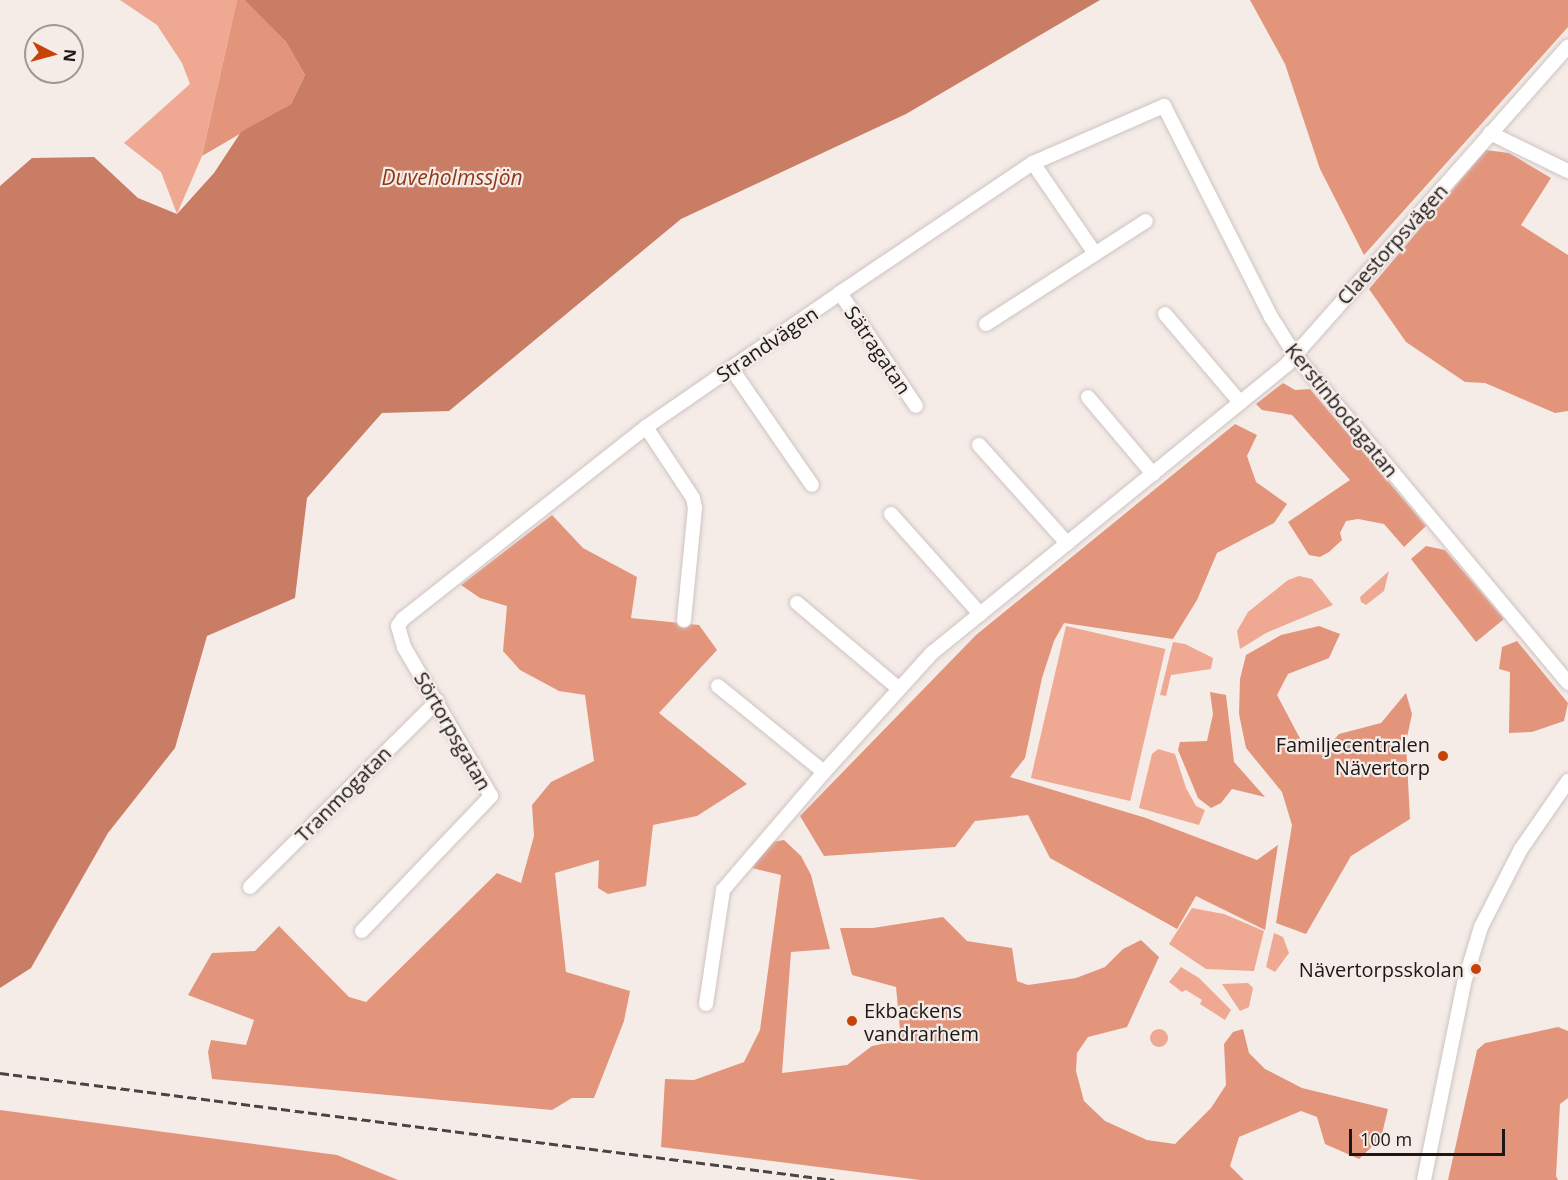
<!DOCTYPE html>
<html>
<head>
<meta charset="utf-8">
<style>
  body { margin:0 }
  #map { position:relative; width:1568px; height:1180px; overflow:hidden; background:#f5ece8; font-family:"Open Sans",sans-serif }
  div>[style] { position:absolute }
  .green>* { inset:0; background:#efa892; transform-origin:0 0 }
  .round { border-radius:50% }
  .forest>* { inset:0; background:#e3957c }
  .water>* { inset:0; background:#c97d65 }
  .roads { filter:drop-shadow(0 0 2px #cec4c1) drop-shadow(0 0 2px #cec4c1) }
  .minor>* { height:14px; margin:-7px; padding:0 7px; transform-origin:7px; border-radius:7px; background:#fff }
  .rail>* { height:3px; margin-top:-1.5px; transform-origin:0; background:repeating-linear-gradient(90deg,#494543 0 9px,transparent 0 13.5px) }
  .dots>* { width:16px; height:16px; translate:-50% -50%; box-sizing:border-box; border:3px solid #f5ece8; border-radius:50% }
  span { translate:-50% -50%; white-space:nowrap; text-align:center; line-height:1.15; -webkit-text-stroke:4.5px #f5ece8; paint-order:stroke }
  .street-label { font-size:20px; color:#1b1817 }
  .poi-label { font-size:20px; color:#1b1817 }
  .right { translate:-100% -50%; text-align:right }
  .left { translate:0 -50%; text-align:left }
  .water-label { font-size:21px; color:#903515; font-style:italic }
  .north { position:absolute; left:24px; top:24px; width:60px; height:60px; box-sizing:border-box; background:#f5ece8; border:2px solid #9e9794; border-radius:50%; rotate:96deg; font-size:16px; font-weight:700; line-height:24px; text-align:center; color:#1b1817 }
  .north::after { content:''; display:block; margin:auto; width:21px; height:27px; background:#c84106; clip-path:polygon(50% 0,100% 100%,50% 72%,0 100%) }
  .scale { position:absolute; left:1349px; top:1129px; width:156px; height:27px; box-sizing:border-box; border:3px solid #1b1817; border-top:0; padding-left:8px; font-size:18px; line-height:21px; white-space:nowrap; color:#1b1817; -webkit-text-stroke:4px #f5ece8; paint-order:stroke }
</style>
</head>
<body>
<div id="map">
  <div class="green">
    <div style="clip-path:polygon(120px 0,237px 0,202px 156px,177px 214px,161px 172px,124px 143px,190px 84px,182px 63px,157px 25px)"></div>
    <div style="clip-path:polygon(1389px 571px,1384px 591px,1366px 605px,1361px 602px,1360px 597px)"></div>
    <div style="clip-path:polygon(1299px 576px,1312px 579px,1333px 605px,1266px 633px,1240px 649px,1237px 631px,1248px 612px,1288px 580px)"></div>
    <div style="left:1066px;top:626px;width:102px;height:156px;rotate:13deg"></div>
    <div style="clip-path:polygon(1173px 642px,1185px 644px,1213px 658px,1211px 669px,1171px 675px,1166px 696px,1160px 695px)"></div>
    <div style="clip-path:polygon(1158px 749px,1175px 754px,1186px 788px,1196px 806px,1205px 810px,1199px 825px,1139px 808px,1152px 754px)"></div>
    <div style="clip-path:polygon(1192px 908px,1224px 914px,1264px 931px,1254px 971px,1206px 969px,1169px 944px)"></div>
    <div style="clip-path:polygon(1274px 933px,1283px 937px,1289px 953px,1275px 972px,1266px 967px)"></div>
    <div style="clip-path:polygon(1181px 967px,1199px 978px,1231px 1010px,1225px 1020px,1200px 1004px,1202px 1000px,1186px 990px,1182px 992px,1169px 982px)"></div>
    <div style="clip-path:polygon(1248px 983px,1253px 988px,1249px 1007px,1240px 1011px,1222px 984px)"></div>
    <div class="round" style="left:1150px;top:1029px;width:18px;height:18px"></div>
  </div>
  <div class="forest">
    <div style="clip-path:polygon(237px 0,246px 0,286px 42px,305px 75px,291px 104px,202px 156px)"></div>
    <div style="clip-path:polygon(1250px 0,1568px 0,1568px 27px,1364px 255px,1320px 169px,1285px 64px)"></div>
    <div style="clip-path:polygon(1486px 150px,1509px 153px,1551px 178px,1521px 225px,1568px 255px,1568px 411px,1555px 413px,1485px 383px,1465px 382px,1406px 342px,1369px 289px)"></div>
    <div style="clip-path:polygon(1283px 383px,1295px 390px,1310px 389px,1426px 526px,1404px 547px,1384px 524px,1358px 519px,1346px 521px,1340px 533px,1342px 540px,1329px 552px,1320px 557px,1309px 555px,1288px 522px,1350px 480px,1292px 415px,1262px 410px,1256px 404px)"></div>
    <div style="clip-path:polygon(1235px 424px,1257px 435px,1247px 456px,1256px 482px,1287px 504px,1274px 523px,1217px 553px,1197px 600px,1173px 639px,1064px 623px,1054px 641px,1042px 678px,1025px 758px,1010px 777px,1146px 818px,1257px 860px,1278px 845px,1265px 930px,1196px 896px,1177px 929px,1050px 858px,1028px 815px,975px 821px,955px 847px,824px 856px,800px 816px,976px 635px)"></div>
    <div style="clip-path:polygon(552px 515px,583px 548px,637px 577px,631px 618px,699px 625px,717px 650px,659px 713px,747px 784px,697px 816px,653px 825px,646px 886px,608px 894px,598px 888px,599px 860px,555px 873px,566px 972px,630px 991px,624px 1021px,594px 1098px,572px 1098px,552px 1110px,212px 1079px,208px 1052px,211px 1040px,246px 1045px,254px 1020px,188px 995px,212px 953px,255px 951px,279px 926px,349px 997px,366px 1002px,497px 873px,521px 883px,534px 836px,532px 805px,551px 782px,594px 761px,585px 695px,559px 691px,520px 670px,503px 651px,507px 606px,480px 598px,461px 585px)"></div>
    <div style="clip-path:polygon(1426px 546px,1445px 550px,1504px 619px,1476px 642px,1411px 559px)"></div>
    <div style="clip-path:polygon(1319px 626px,1340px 634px,1329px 658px,1288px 674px,1277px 695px,1305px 748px,1322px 753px,1339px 734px,1381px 723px,1406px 693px,1412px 714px,1406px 742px,1410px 819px,1351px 856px,1306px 934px,1276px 923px,1292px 825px,1282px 792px,1246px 748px,1239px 714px,1240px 679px,1246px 655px,1281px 635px)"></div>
    <div style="clip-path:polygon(1517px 641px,1568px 703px,1564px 721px,1532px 732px,1509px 733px,1510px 672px,1499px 669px,1502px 647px)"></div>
    <div style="clip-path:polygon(1210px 692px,1226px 695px,1234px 762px,1265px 797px,1232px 789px,1221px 803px,1211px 808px,1198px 798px,1178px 750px,1180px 742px,1207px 741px,1213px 714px)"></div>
    <div style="clip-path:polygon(784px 840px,801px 856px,811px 875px,830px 949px,791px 952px,782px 1073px,847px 1065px,872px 1046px,901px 1040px,896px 987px,852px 975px,840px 928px,873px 928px,943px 917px,967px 941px,1012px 948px,1017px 981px,1028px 985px,1076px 978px,1105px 967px,1123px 949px,1141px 940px,1159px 957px,1127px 1027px,1088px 1037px,1077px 1053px,1076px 1071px,1084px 1101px,1105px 1121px,1147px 1140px,1175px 1144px,1211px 1108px,1226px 1085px,1224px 1044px,1233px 1032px,1243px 1029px,1249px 1053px,1265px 1069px,1302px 1088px,1388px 1109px,1381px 1138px,1359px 1159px,1325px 1144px,1317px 1117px,1301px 1111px,1239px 1137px,1230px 1166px,1244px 1180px,920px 1180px,661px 1147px,665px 1079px,694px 1080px,744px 1062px,760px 1030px,781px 875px,752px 868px,772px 842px)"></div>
    <div style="clip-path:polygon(1558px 1027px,1568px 1031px,1568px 1098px,1560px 1104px,1556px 1176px,1558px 1180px,1448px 1180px,1477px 1050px,1485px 1043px)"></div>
    <div style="clip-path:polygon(0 1110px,337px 1155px,398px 1180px,0 1180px)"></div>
  </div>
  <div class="water">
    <div style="clip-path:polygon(245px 0,1100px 0,906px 114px,681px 219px,449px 411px,382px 413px,307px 498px,295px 598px,207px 636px,175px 748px,108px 833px,31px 968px,0 988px,0 186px,32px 158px,94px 157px,138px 198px,177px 214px,214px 173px,241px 132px,291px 104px,305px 75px,286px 42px)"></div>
  </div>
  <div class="roads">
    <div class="minor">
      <div style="left:1490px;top:133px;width:87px;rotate:26deg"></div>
      <div style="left:1033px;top:163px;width:108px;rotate:55.6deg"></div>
      <div style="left:840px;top:293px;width:136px;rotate:56.1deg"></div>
      <div style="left:1165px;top:314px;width:116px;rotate:49.6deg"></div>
      <div style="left:986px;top:324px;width:190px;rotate:-32.8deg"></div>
      <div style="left:731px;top:368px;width:142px;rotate:55.3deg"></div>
      <div style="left:1088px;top:397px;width:101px;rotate:49.8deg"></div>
      <div style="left:646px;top:427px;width:85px;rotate:56.5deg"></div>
      <div style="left:693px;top:498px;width:10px;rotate:79deg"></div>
      <div style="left:695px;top:508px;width:113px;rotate:95.6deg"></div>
      <div style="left:979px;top:445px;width:132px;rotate:48.1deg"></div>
      <div style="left:891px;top:514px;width:134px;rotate:48.3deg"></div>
      <div style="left:797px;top:603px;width:133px;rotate:40.1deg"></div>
      <div style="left:718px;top:686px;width:136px;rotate:39.1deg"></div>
      <div style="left:250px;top:887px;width:264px;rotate:-44.8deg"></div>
      <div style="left:362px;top:931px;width:187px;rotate:-46.3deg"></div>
      <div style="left:491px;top:796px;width:173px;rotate:-120.3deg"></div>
      <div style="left:404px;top:647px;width:22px;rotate:-106deg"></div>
      <div style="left:398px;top:626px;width:9px;rotate:-54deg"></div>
      <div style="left:403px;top:619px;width:310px;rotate:-38.3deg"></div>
      <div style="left:646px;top:427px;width:236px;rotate:-34.6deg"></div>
      <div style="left:840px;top:293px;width:233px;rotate:-34deg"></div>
      <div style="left:1033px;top:163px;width:143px;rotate:-23.5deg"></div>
      <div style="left:1164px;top:106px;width:237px;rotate:63.1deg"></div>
      <div style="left:1271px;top:317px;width:45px;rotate:57.7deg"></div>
      <div style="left:1295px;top:355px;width:427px;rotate:50.2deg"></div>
      <div style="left:706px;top:1004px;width:115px;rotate:-81.5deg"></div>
      <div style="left:723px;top:890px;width:155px;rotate:-49.4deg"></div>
      <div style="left:824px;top:772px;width:161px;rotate:-47.8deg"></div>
      <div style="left:932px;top:653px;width:458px;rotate:-39.1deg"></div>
      <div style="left:1287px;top:364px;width:424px;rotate:-48.5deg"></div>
      <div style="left:1424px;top:1180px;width:201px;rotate:-78.5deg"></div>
      <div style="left:1464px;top:983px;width:59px;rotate:-73.1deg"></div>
      <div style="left:1481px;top:927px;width:88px;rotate:-62.9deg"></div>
      <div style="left:1521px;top:849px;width:83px;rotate:-55.3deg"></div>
    </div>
  </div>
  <div class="rail">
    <div style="left:0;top:1073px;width:841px;rotate:7.31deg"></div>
  </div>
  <div class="dots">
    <div style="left:1443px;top:756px;background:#c84106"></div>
    <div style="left:1476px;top:969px;background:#c84106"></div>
    <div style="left:852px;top:1021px;background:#c84106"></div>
  </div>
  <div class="street-label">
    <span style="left:1392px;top:244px;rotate:-48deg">Claestorpsvägen</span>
    <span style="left:767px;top:344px;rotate:-34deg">Strandvägen</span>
    <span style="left:878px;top:350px;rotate:56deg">Sätragatan</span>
    <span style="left:1342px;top:410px;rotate:51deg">Kerstinbodagatan</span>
    <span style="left:453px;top:731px;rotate:60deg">Sörtorpsgatan</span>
    <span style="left:343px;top:794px;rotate:-45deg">Tranmogatan</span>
  </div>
  <div class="poi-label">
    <span class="right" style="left:1430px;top:756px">Familjecentralen<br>Nävertorp</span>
    <span class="right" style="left:1464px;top:969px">Nävertorpsskolan</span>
    <span class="left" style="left:864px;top:1022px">Ekbackens<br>vandrarhem</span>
  </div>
  <div class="water-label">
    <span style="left:452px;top:177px">Duveholmssjön</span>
  </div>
  <div class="north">N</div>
  <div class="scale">100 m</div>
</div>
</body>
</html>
